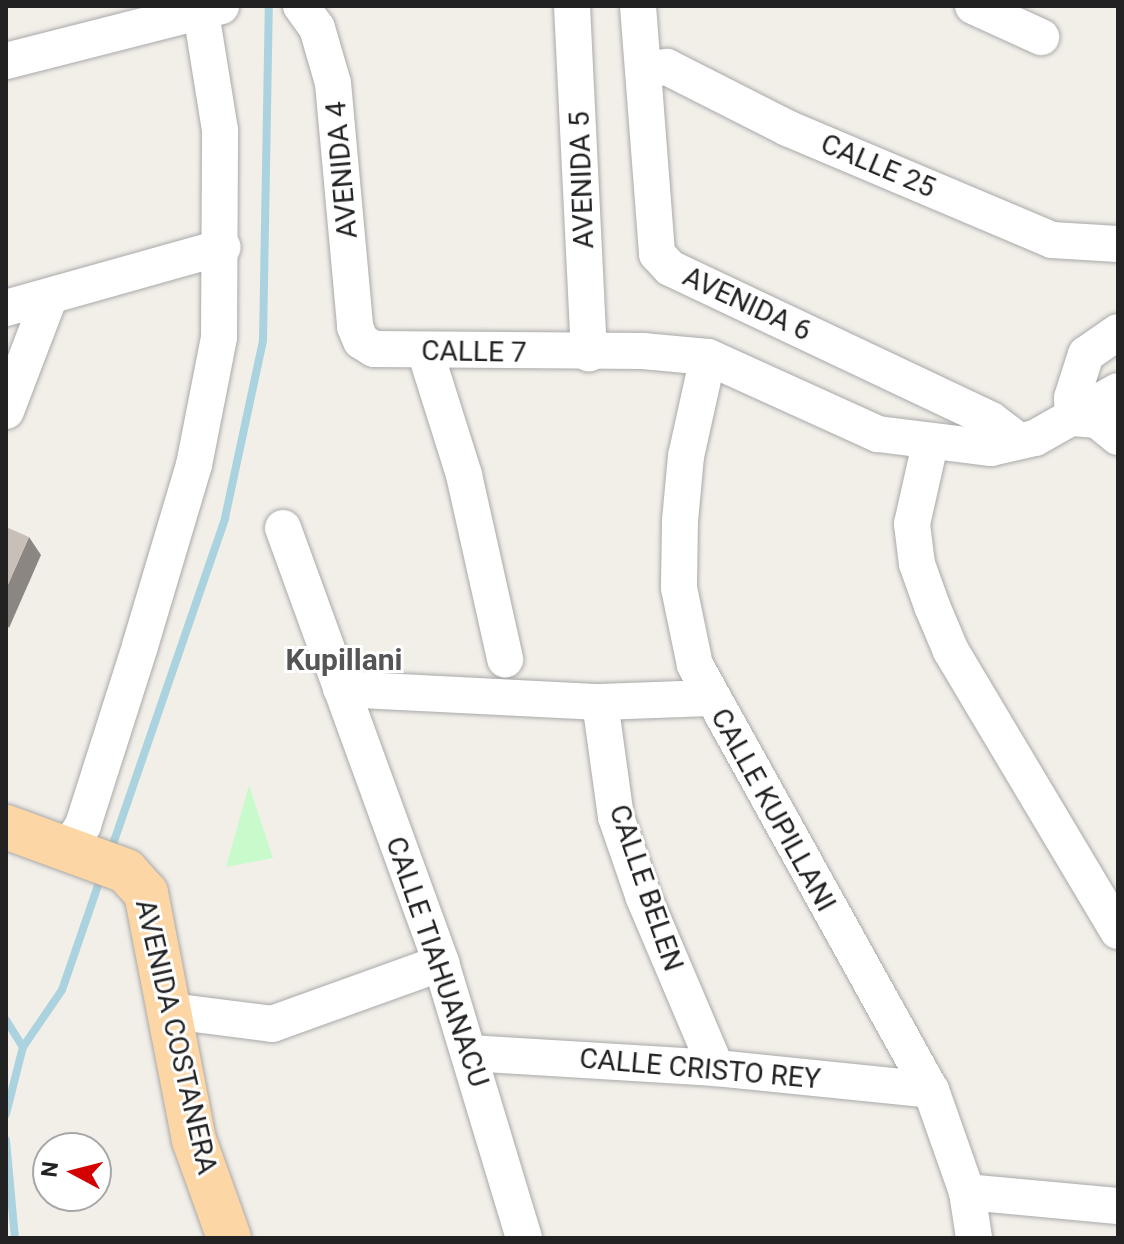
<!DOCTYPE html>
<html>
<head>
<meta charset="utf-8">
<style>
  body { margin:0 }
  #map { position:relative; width:1124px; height:1244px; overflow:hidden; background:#f2efe9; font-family:Roboto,sans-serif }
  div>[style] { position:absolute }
  .park>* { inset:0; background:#c8facc }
  .stream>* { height:8px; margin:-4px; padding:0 4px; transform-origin:4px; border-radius:4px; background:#aad3df }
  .roads { filter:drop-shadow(0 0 2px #a9a9a9) drop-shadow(0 0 2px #a9a9a9) }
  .minor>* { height:36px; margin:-18px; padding:0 18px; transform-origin:18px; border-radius:18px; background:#fff }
  .major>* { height:44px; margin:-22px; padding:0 22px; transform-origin:22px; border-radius:22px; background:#fcd6a4 }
  .shaded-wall>* { inset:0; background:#8b8681 }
  .building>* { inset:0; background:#c7bfb8 }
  span { translate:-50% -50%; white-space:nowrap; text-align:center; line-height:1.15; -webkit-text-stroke:6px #fff; paint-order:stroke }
  .street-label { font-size:28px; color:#222 }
  .neighbourhood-label { font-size:30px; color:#555; font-weight:700 }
  .frame { position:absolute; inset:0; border:8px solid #222; pointer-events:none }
  .north { position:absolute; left:32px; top:1132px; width:80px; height:80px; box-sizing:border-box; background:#fff; border:2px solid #a7a7a7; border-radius:50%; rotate:277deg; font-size:22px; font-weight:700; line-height:32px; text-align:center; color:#222 }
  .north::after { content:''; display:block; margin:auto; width:28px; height:36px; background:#d40000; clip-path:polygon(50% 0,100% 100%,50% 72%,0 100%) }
</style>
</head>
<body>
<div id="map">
  <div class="park">
    <div style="clip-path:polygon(249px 785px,273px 858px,226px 867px)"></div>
  </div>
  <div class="stream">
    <div style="left:111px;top:850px;width:351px;rotate:-71deg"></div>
    <div style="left:225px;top:518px;width:182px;rotate:-77.9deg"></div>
    <div style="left:263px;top:340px;width:334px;rotate:-89deg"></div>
    <div style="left:6px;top:1020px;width:32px;rotate:58deg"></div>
    <div style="left:6px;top:1114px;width:69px;rotate:-75.8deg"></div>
    <div style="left:23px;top:1047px;width:69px;rotate:-55.6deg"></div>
    <div style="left:62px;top:990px;width:123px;rotate:-71deg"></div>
    <div style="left:6px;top:1140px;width:98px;rotate:84.8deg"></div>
  </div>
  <div class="roads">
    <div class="minor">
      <div style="left:301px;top:6px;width:27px;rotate:54deg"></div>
      <div style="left:317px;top:28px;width:57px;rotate:73.8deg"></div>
      <div style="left:333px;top:83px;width:245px;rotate:84.8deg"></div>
      <div style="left:355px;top:327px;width:15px;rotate:67deg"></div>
      <div style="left:361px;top:341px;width:15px;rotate:32deg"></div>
      <div style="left:374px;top:349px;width:269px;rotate:0.4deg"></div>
      <div style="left:643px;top:351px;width:65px;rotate:5.3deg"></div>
      <div style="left:708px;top:357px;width:187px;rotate:24.4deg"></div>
      <div style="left:878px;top:434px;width:114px;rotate:7.1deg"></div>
      <div style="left:991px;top:448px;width:45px;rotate:-12.8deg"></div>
      <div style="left:1035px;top:438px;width:95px;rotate:-29.5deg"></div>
      <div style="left:572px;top:6px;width:348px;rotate:87.2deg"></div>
      <div style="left:638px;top:6px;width:249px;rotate:85.6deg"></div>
      <div style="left:657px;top:254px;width:19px;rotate:47deg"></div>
      <div style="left:670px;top:268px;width:355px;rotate:25.3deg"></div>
      <div style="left:991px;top:420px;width:35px;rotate:37deg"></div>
      <div style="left:973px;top:6px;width:75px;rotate:24.5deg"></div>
      <div style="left:6px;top:61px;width:222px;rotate:-14.3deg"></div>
      <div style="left:645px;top:69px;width:22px;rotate:-5deg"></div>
      <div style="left:667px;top:67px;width:135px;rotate:26.9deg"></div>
      <div style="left:787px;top:128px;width:288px;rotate:22.9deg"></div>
      <div style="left:1052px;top:240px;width:66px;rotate:3.5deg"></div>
      <div style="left:6px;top:308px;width:225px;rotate:-15.7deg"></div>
      <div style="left:1118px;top:332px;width:39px;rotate:145deg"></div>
      <div style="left:1086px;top:354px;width:46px;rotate:107.7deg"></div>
      <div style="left:1072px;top:398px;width:20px;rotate:87deg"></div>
      <div style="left:1073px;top:418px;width:24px;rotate:5deg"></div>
      <div style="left:1097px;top:420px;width:27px;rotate:39deg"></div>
      <div style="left:425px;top:351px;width:130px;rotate:72.5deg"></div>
      <div style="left:464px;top:475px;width:189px;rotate:77.4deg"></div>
      <div style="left:708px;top:357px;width:101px;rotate:102.5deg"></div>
      <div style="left:686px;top:456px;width:65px;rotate:95.3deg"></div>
      <div style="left:680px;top:521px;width:67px;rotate:90.9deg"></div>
      <div style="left:679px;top:588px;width:79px;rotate:78.3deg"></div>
      <div style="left:695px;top:665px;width:486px;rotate:61deg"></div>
      <div style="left:931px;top:1090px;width:108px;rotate:70.6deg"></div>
      <div style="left:967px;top:1192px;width:47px;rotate:81.3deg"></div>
      <div style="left:6px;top:411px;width:123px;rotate:-69.1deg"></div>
      <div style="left:930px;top:444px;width:82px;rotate:102.7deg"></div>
      <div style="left:912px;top:524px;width:40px;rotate:82.9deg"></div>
      <div style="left:917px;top:564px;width:45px;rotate:70.3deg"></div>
      <div style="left:932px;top:606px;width:49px;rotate:67.1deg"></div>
      <div style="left:951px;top:651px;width:326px;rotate:59.2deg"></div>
      <div style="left:283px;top:528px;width:463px;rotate:70deg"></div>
      <div style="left:441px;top:963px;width:287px;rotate:73.2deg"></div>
      <div style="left:341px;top:689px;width:259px;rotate:2.9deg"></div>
      <div style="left:600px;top:702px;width:110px;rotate:-2.1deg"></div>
      <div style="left:600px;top:702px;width:116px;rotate:82.1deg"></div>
      <div style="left:616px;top:817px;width:86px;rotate:70.9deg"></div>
      <div style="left:644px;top:898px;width:185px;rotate:67deg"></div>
      <div style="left:67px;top:850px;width:30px;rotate:-57deg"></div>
      <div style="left:83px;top:825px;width:188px;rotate:-72.3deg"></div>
      <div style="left:140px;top:646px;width:189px;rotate:-73.4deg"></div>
      <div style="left:194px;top:465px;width:130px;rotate:-78.9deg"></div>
      <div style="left:219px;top:337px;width:207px;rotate:-89.7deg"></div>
      <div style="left:220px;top:130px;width:126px;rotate:-99.2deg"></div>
      <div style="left:171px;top:1011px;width:102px;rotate:7.3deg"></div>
      <div style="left:272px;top:1024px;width:180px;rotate:-19.8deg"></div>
      <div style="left:469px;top:1053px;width:247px;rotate:3.5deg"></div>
      <div style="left:716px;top:1068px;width:216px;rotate:5.8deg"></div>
      <div style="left:967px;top:1192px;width:152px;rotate:5.3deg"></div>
    </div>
    <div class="major">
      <div style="left:6px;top:827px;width:128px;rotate:20.1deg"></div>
      <div style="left:126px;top:871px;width:30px;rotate:48deg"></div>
      <div style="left:146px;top:893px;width:252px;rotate:79deg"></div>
      <div style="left:194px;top:1140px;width:104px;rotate:70.3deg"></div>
    </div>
  </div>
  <div class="shaded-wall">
    <div style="clip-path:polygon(29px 537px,41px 555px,9px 628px,6px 623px,6px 589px)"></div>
  </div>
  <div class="building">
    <div style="clip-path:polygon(6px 527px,29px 537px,6px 589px)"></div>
  </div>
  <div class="street-label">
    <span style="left:878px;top:166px;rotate:23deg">CALLE 25</span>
    <span style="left:342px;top:170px;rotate:-95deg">AVENIDA 4</span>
    <span style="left:582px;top:180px;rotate:-92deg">AVENIDA 5</span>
    <span style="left:747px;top:304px;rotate:25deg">AVENIDA 6</span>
    <span style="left:474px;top:352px;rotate:1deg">CALLE 7</span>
    <span style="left:773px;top:810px;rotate:61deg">CALLE KUPILLANI</span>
    <span style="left:646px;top:888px;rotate:71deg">CALLE BELEN</span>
    <span style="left:437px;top:962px;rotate:71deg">CALLE TIAHUANACU</span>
    <span style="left:176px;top:1037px;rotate:77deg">AVENIDA COSTANERA</span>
    <span style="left:700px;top:1069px;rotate:5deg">CALLE CRISTO REY</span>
  </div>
  <div class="neighbourhood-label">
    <span style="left:344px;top:660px">Kupillani</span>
  </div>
  <div class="frame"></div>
  <div class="north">N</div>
</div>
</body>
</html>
